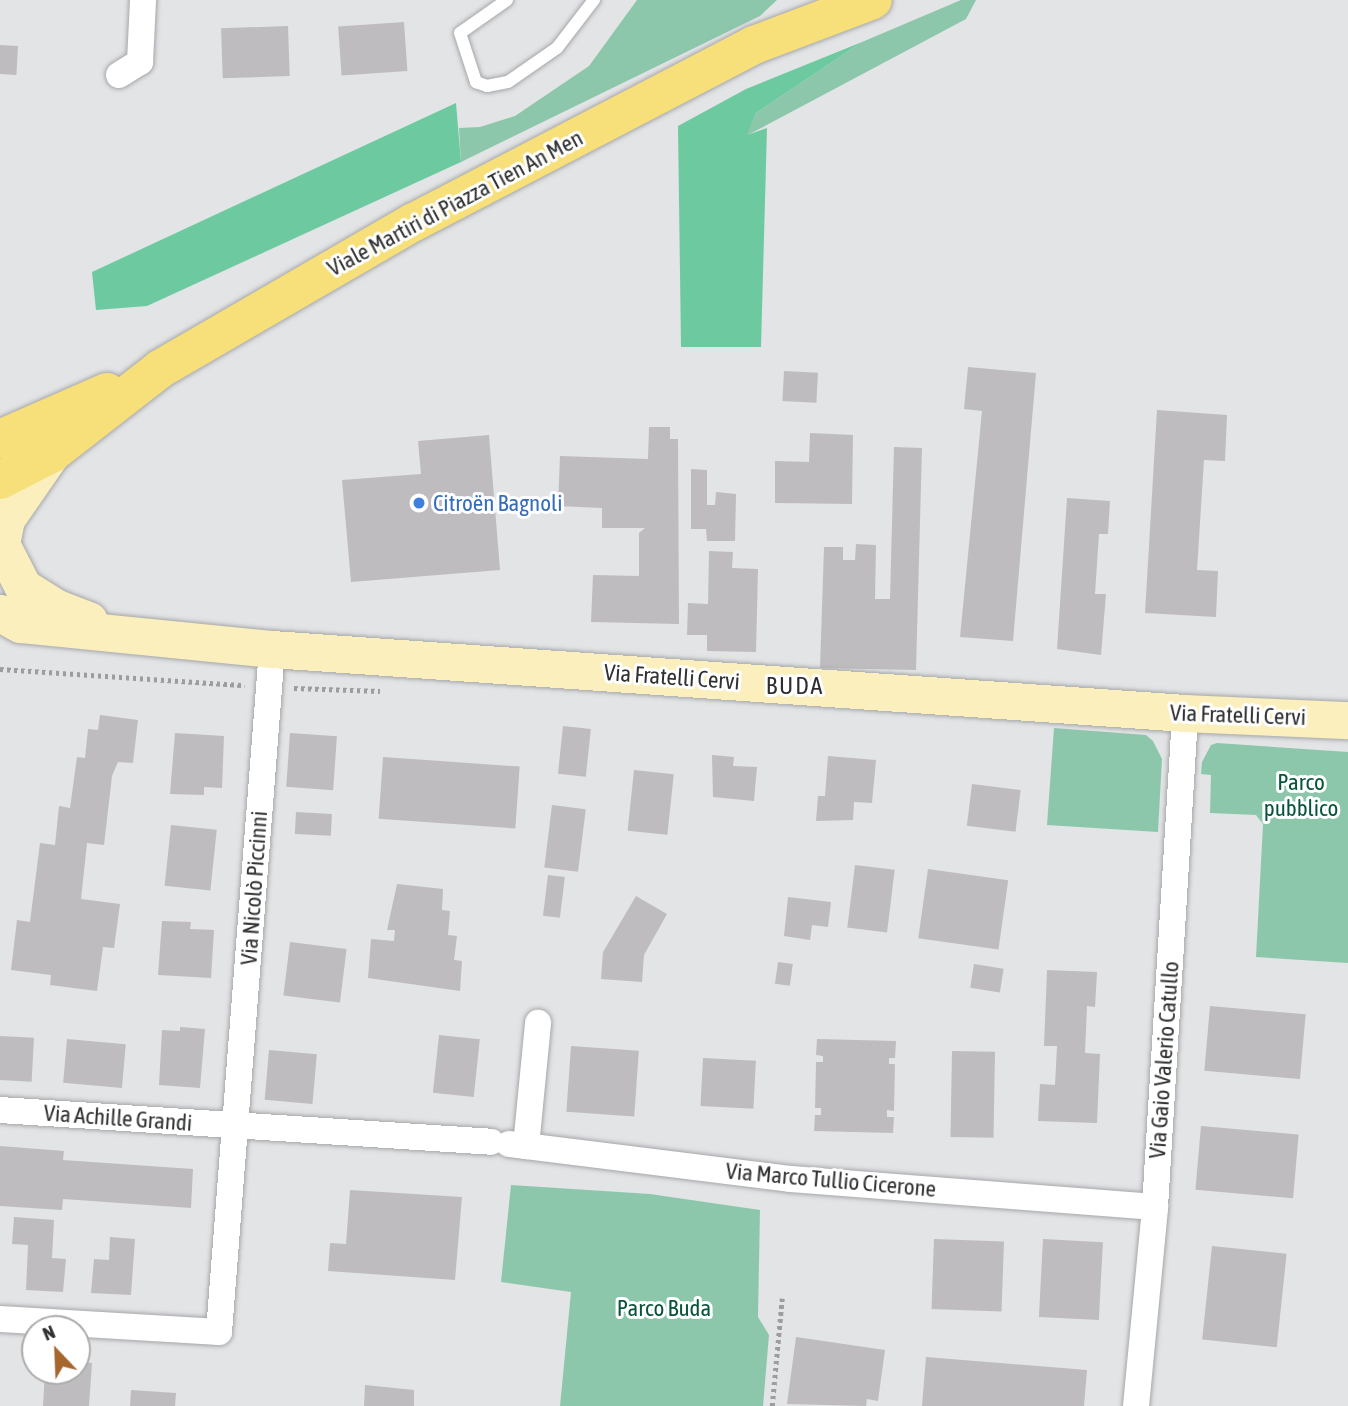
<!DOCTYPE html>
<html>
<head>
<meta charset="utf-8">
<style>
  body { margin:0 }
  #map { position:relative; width:1348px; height:1406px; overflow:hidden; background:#e3e4e6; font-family:"Asap Condensed",sans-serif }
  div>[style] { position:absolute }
  .green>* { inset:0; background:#8dc7ab }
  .forest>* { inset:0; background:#6dcaa0 }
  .building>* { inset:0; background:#bebcbe; transform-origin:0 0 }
  .path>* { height:4.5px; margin-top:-2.25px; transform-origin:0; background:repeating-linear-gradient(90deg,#9c9d9e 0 3.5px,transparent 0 7px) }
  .roads { filter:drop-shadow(0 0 2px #a6a7a9) drop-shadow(0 0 2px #a6a7a9) }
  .service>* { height:12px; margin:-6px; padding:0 6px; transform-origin:6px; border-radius:6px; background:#fff }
  .minor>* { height:26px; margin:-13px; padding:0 13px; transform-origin:13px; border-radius:13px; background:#fff }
  .secondary>* { height:37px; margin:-18.5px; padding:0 18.5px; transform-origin:18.5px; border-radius:18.5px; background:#fbefbd }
  .primary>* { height:38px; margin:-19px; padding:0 19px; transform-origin:19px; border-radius:19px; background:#f7e07a }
  .dots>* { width:19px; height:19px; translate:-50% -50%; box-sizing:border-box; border:4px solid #fff; border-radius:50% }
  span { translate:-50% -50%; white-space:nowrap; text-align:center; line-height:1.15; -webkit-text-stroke:6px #fff; paint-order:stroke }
  .street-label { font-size:23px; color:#2f3031 }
  .shop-label { font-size:23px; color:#366cbe }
  .left { translate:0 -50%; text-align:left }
  .park-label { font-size:23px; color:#06543a }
  .neighbourhood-label { font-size:24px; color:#2d2d2f; letter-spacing:2px }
  .north { position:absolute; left:21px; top:1315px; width:70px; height:70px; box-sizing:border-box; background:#fff; border:2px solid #acacad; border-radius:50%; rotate:337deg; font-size:19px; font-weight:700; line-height:28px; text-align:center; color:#2f3031 }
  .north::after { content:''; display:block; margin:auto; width:24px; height:32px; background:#a6672e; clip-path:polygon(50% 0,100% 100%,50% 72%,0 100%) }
</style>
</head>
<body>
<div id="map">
  <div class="green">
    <div style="clip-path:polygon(637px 0,777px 0,760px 16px,461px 162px,459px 128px,480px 127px,515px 116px,589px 66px)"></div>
    <div style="clip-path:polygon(961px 0,976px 0,966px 19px,746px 136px,756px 113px,862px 42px)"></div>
    <div style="clip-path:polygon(1054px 728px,1146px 735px,1153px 741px,1162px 759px,1158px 832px,1047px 825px)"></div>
    <div style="clip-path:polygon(1217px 743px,1348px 752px,1348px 963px,1256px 957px,1263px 824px,1256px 815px,1210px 813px,1211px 775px,1201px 774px,1202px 762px,1211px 745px)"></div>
    <div style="clip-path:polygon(511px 1185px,650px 1194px,760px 1210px,758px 1317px,769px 1335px,763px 1406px,560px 1406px,571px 1292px,501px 1282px)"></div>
  </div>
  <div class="forest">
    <div style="clip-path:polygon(862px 42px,756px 113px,747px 135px,767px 128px,761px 347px,681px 347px,678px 126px,746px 89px)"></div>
    <div style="clip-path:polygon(456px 103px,461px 162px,147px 306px,96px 310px,92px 272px)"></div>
  </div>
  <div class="building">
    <div style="left:404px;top:22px;width:49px;height:66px;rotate:86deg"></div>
    <div style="left:288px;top:26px;width:50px;height:67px;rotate:88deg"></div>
    <div style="left:0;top:45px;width:18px;height:29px;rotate:3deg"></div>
    <div style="clip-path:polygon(968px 367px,1036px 373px,1013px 641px,960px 637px,982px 411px,964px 409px)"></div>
    <div style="left:784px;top:371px;width:34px;height:30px;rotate:3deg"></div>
    <div style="clip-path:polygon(1157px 410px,1227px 415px,1225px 461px,1204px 460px,1197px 570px,1218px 571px,1216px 617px,1145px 613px)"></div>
    <div style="clip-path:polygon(649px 427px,670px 427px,670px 439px,678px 439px,679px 624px,591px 622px,593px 575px,639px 576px,639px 533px,645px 528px,602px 528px,602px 508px,558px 506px,560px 456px,648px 459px)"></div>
    <div style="clip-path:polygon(810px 433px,853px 435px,852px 504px,775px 503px,775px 461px,809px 462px)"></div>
    <div style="clip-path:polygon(489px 435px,500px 570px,351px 582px,342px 480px,421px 474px,418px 441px)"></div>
    <div style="clip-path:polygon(894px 447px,922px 448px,916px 670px,820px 668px,824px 547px,843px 547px,843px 560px,855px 560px,856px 544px,876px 545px,875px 599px,890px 599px)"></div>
    <div style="clip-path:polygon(691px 469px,707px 470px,707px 505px,715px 505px,716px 492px,736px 494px,735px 541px,707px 541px,706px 529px,691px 529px)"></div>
    <div style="clip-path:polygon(1067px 498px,1110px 501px,1108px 534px,1099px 534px,1095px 594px,1106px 594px,1101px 655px,1057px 649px)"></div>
    <div style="clip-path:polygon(709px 551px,733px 552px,732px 568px,758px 569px,756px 652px,707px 651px,707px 635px,687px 635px,688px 603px,708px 604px)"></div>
    <div style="clip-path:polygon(100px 715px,138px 720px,133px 763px,118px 762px,112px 776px,104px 845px,87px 843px,81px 899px,120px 904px,114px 948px,103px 947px,97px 991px,50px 985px,51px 975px,11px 970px,17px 920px,30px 922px,40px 843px,55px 845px,59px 806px,70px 808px,77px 757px,85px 758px,88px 729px,98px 730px)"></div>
    <div style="left:563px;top:726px;width:28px;height:48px;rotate:6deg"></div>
    <div style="clip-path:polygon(175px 733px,224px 736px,222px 788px,204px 787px,204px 795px,170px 794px)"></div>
    <div style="left:290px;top:733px;width:47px;height:54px;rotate:4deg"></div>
    <div style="clip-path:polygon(712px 755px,734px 757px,733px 766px,757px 767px,754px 801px,713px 797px)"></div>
    <div style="clip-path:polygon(828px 756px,876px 760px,872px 803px,854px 802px,853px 820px,816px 821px,818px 796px,825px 796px)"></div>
    <div style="left:383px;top:757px;width:137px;height:62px;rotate:4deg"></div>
    <div style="left:634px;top:770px;width:40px;height:61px;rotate:6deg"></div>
    <div style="left:972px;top:784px;width:49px;height:42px;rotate:7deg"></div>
    <div style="left:552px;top:805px;width:34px;height:63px;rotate:7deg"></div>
    <div style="left:296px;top:812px;width:36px;height:22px;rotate:3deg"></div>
    <div style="left:171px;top:825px;width:46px;height:61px;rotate:6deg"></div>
    <div style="left:855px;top:865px;width:40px;height:63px;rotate:7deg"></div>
    <div style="left:928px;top:869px;width:81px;height:70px;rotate:8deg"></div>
    <div style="left:548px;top:875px;width:17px;height:41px;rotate:7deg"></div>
    <div style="clip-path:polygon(397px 884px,443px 889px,442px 910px,450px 911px,448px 935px,457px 936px,454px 960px,462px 961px,460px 991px,368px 978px,371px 939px,394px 941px,395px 930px,387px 930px)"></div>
    <div style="clip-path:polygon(636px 896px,667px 914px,644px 955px,642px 982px,601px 979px,603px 952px)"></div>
    <div style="clip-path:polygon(788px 897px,831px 902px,828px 927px,812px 925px,810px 940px,784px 936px)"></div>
    <div style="clip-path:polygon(162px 921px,191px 922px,190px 929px,214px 930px,211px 978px,158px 975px)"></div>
    <div style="left:290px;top:942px;width:57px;height:54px;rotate:7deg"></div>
    <div style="left:778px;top:962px;width:15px;height:22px;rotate:8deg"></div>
    <div style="left:974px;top:964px;width:30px;height:24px;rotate:9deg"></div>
    <div style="clip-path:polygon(1047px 970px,1097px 972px,1095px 1007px,1087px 1006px,1085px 1053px,1100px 1054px,1097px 1123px,1038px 1121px,1040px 1084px,1055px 1085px,1057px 1046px,1044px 1046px)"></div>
    <div style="left:1210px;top:1006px;width:96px;height:65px;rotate:5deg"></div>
    <div style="clip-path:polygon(180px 1027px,205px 1029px,200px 1088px,159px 1085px,162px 1030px,180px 1031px)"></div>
    <div style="left:439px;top:1035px;width:41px;height:58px;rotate:6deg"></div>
    <div style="left:0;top:1036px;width:34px;height:44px;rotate:3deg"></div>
    <div style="left:67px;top:1039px;width:59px;height:44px;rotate:5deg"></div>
    <div style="clip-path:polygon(817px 1039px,896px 1041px,895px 1058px,889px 1058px,889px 1064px,895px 1064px,894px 1111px,887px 1110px,887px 1117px,894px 1117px,893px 1133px,814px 1131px,815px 1115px,821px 1115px,821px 1108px,815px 1108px,816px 1062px,823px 1062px,823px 1056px,816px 1055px)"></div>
    <div style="left:571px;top:1046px;width:68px;height:66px;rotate:4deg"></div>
    <div style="left:269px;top:1050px;width:48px;height:50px;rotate:5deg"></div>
    <div style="left:952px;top:1051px;width:43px;height:86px;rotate:1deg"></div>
    <div style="left:703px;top:1058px;width:53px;height:48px;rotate:3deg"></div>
    <div style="left:1201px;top:1126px;width:98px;height:64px;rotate:5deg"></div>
    <div style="clip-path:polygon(0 1146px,64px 1151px,63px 1160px,193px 1169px,191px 1208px,63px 1199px,62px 1210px,0 1206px)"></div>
    <div style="clip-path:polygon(350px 1190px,462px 1197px,455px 1280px,328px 1271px,330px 1243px,346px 1244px)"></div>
    <div style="clip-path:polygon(14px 1217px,54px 1220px,52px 1258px,66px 1259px,63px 1292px,26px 1290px,28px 1245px,12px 1244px)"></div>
    <div style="clip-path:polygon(110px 1237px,135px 1239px,131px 1295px,91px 1293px,94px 1259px,109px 1260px)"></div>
    <div style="left:934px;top:1239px;width:70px;height:70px;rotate:2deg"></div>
    <div style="left:1043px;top:1239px;width:60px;height:78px;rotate:3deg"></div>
    <div style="left:1212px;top:1246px;width:75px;height:94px;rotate:6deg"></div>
    <div style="clip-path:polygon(796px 1337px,885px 1350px,878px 1401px,867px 1399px,866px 1406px,787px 1404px)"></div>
    <div style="clip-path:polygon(926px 1357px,1087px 1370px,1084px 1406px,922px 1406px)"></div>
    <div style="clip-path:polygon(77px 1362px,92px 1363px,89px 1406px,43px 1406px,45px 1371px,77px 1371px)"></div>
    <div style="clip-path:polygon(365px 1385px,414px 1390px,414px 1406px,364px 1406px)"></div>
    <div style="clip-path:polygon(131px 1390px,176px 1393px,175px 1406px,130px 1406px)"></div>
  </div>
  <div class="path">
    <div style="left:0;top:669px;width:245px;rotate:3.8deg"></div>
    <div style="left:294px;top:688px;width:86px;rotate:2deg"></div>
    <div style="left:772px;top:1406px;width:108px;rotate:-84.7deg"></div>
  </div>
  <div class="roads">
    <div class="service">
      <div style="left:507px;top:0;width:57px;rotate:144.9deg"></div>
      <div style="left:460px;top:33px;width:52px;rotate:71.9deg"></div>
      <div style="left:476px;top:82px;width:12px;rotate:20deg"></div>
      <div style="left:487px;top:86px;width:21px;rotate:-11deg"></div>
      <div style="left:508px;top:82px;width:60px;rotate:-34.8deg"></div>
      <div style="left:557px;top:48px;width:61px;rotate:-52.4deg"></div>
    </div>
    <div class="minor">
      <div style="left:119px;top:75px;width:25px;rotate:-32deg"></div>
      <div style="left:140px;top:62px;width:62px;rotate:-87.2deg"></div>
      <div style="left:0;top:1110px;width:492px;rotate:3.7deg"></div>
      <div style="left:509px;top:1144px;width:284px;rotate:7.1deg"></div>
      <div style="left:791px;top:1179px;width:365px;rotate:4.4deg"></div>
      <div style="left:526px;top:1146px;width:124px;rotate:-84.4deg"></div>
      <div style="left:0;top:1319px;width:219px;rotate:3.4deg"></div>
      <div style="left:219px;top:1332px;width:685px;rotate:-85.56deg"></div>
      <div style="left:1136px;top:1406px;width:200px;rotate:-84.5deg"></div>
      <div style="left:1155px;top:1207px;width:495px;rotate:-86.5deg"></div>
    </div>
    <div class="secondary">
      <div style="left:51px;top:454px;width:79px;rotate:124.7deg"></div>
      <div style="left:6px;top:519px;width:25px;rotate:101deg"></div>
      <div style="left:1px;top:544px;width:48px;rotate:62.9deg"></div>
      <div style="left:23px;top:587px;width:40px;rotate:32deg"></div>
      <div style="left:57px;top:608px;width:34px;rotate:21deg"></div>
      <div style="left:0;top:613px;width:23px;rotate:29deg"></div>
      <div style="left:20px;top:624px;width:253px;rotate:5.7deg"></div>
      <div style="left:272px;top:649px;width:915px;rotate:4.01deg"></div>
      <div style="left:1185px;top:713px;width:163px;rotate:2.5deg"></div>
    </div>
    <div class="primary">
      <div style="left:0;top:439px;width:117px;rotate:-23.7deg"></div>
      <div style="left:0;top:480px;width:57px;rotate:-27deg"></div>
      <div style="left:51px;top:454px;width:138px;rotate:-37.9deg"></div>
      <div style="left:160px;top:369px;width:293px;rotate:-30.1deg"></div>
      <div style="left:414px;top:222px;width:383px;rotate:-27.5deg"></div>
      <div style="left:754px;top:45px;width:127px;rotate:-20.7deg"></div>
    </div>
  </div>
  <div class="dots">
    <div style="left:419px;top:503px;background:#3f7fe0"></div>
  </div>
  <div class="street-label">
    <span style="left:455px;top:203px;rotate:-28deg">Viale Martiri di Piazza Tien An Men</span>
    <span style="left:672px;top:677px;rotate:4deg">Via Fratelli Cervi</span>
    <span style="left:1238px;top:715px;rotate:2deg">Via Fratelli Cervi</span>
    <span style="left:254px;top:888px;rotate:-86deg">Via Nicolò Piccinni</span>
    <span style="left:1164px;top:1060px;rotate:-86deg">Via Gaio Valerio Catullo</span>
    <span style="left:118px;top:1118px;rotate:4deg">Via Achille Grandi</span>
    <span style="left:831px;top:1180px;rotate:5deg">Via Marco Tullio Cicerone</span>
  </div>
  <div class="shop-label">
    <span class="left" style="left:433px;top:503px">Citroën Bagnoli</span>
  </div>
  <div class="park-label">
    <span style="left:1301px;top:795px">Parco<br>pubblico</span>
    <span style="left:664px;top:1308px">Parco Buda</span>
  </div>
  <div class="neighbourhood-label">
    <span style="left:795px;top:686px">BUDA</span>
  </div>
  <div class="north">N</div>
</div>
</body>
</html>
